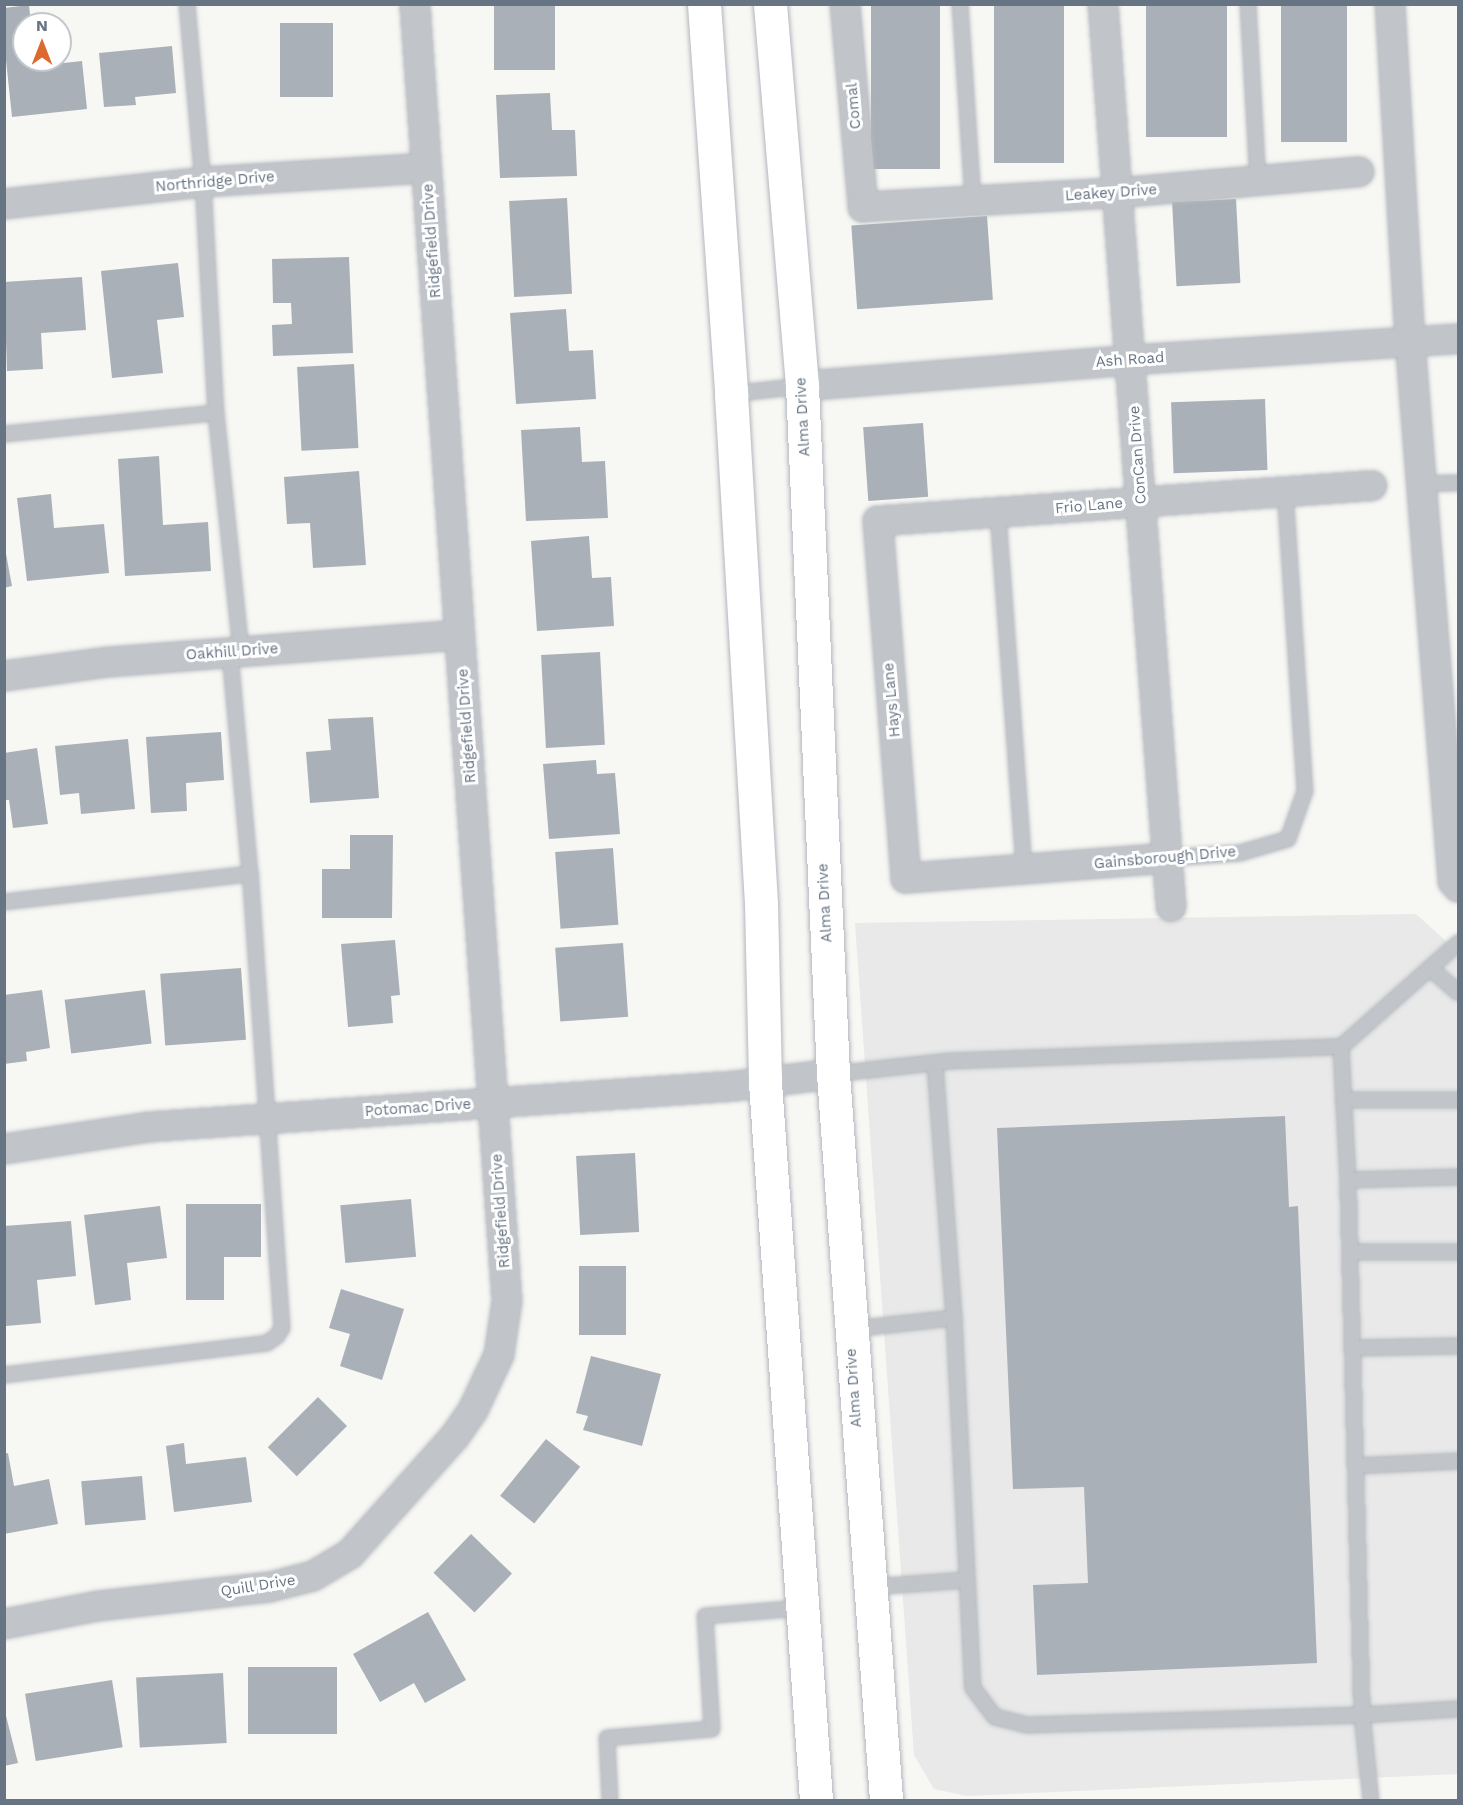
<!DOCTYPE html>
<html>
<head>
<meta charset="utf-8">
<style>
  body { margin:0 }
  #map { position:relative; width:1463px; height:1805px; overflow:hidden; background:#f7f7f4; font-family:"Work Sans",sans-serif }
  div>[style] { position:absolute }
  .built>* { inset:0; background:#e8e9e8 }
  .building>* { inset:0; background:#aab0b7; transform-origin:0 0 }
  .roads { filter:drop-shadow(0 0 2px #b3b7bd) drop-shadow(0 0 2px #b3b7bd) }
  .lane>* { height:14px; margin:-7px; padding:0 7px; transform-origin:7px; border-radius:7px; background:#c1c4c8 }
  .street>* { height:28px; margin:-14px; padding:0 14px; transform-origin:14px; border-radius:14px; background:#c1c4c8 }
  .secondary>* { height:33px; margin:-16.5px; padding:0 16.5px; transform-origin:16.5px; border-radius:16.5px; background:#fff }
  span { translate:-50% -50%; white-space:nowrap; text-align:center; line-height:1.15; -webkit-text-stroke:6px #fff; paint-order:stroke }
  .street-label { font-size:15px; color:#677484 }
  .frame { position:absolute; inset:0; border:6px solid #677484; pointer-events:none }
  .north { position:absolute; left:12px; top:12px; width:60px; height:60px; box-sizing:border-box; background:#fff; border:2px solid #c2c7ce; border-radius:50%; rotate:0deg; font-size:16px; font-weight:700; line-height:24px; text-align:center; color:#677484 }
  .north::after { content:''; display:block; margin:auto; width:21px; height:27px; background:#dd692e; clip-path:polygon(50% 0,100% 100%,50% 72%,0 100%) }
</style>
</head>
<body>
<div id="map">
  <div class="built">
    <div style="clip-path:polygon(1416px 914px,1458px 952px,1458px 1774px,967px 1796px,934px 1789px,914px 1755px,855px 923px)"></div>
  </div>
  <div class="building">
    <div style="left:494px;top:4px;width:61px;height:66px"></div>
    <div style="left:871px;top:4px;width:69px;height:165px"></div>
    <div style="left:994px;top:4px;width:70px;height:159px"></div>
    <div style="left:1146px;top:4px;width:81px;height:133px"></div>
    <div style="left:1281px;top:4px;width:66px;height:138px"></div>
    <div style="clip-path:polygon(29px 5px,31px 24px,24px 24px,24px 60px,35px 60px,36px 66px,82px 61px,87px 109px,12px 117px,4px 41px,4px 8px)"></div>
    <div style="left:280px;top:23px;width:53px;height:74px"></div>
    <div style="clip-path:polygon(172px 46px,176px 93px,135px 97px,136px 105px,104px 107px,99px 53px)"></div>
    <div style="clip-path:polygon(550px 93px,552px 130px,575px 130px,577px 176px,500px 178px,496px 95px)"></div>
    <div style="left:567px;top:198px;width:96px;height:58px;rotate:87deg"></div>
    <div style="left:1236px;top:199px;width:84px;height:64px;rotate:87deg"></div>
    <div style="left:987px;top:216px;width:84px;height:136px;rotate:86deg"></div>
    <div style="clip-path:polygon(349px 257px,353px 353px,273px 356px,272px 325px,292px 324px,291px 303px,273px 303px,272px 259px)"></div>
    <div style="clip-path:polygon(178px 263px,184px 317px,157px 320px,163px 373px,112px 378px,101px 271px)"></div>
    <div style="clip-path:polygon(82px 277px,86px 330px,41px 333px,43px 369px,7px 371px,4px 282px)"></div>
    <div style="clip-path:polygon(566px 309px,569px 351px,593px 350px,596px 399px,516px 404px,510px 313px)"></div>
    <div style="left:354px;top:364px;width:84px;height:57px;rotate:87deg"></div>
    <div style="left:1265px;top:399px;width:71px;height:94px;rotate:88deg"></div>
    <div style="left:923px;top:423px;width:74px;height:60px;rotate:86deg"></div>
    <div style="clip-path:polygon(580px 427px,582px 462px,605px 461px,608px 518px,526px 521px,521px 430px)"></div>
    <div style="clip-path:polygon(159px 456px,163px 525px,208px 522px,211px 571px,125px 576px,118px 459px)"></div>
    <div style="clip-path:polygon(359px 471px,366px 565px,313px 568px,310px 523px,287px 524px,284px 477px)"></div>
    <div style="clip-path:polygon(51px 494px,54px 528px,104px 524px,109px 573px,27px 581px,17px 498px)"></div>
    <div style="clip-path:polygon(589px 536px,592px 578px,611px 577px,614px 626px,537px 631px,531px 541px)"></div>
    <div style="clip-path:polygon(4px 543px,12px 586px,4px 588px)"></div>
    <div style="left:600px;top:652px;width:93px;height:59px;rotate:87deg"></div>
    <div style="clip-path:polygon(373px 717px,379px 798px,310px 803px,306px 752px,331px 750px,328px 719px)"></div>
    <div style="clip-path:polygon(221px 732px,224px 780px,186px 783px,187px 811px,151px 813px,146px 737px)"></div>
    <div style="clip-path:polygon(128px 739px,135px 809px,81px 814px,79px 793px,60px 795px,55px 746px)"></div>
    <div style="clip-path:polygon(37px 748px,48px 824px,13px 828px,9px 800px,4px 800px,4px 753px)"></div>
    <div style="clip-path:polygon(596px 760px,597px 774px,615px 773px,620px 834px,549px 839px,543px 764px)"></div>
    <div style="clip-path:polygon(350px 835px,393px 835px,392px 918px,322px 918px,322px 869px,350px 869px)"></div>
    <div style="left:613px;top:848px;width:77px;height:58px;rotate:86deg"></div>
    <div style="clip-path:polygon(395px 940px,400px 995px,391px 996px,393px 1023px,348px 1027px,341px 944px)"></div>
    <div style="left:623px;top:943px;width:74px;height:68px;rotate:86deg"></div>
    <div style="left:241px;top:968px;width:72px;height:81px;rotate:86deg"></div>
    <div style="clip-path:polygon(42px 990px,50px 1048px,26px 1052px,27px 1061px,4px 1064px,4px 995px)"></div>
    <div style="left:145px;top:990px;width:54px;height:81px;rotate:83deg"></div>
    <div style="clip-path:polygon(1285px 1116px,1289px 1207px,1298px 1206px,1317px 1663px,1037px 1675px,1033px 1585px,1088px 1583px,1084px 1487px,1013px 1489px,997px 1128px)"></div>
    <div style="left:635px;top:1153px;width:79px;height:59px;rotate:87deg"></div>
    <div style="left:411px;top:1199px;width:58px;height:71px;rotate:85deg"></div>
    <div style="clip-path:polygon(186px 1204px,261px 1204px,261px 1257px,224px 1257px,224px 1300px,186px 1300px)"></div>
    <div style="clip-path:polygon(160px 1206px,167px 1258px,127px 1263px,131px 1300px,95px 1305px,84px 1215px)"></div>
    <div style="clip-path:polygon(71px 1221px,76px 1276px,37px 1280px,41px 1323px,6px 1326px,4px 1226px)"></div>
    <div style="left:579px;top:1266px;width:47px;height:69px"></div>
    <div style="clip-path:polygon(341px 1289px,404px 1309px,382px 1380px,340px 1366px,350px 1334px,329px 1328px)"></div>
    <div style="clip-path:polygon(591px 1356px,661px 1374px,642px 1446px,583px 1430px,588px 1416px,576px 1413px)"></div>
    <div style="left:318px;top:1397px;width:41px;height:71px;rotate:45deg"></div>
    <div style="left:546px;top:1439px;width:44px;height:73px;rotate:39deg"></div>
    <div style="clip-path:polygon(184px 1443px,186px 1464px,246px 1457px,252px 1502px,174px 1512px,166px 1446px)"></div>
    <div style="clip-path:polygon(8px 1453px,14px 1486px,49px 1479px,58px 1524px,4px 1534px,4px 1454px)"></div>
    <div style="left:142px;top:1476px;width:44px;height:61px;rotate:85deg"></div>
    <div style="left:471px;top:1534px;width:57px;height:54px;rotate:44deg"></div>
    <div style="clip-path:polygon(428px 1612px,466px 1680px,425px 1703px,414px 1683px,380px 1702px,353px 1654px)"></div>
    <div style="left:248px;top:1667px;width:89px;height:67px"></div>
    <div style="left:223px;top:1673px;width:70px;height:87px;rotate:87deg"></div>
    <div style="left:112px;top:1680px;width:68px;height:88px;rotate:81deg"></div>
    <div style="clip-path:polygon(4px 1708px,18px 1763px,4px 1766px)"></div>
  </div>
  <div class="roads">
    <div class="lane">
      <div style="left:187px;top:4px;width:179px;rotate:84.9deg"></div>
      <div style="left:203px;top:182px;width:231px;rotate:86.8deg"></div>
      <div style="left:216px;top:413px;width:240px;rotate:84deg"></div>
      <div style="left:960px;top:4px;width:198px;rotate:86.2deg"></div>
      <div style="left:1248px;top:4px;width:177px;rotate:86.8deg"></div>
      <div style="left:731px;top:394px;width:71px;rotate:-6.4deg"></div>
      <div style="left:4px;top:434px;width:213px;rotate:-5.7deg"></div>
      <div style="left:1422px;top:484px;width:36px;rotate:-2deg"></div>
      <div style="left:998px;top:514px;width:357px;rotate:85.8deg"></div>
      <div style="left:1168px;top:858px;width:72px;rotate:-4deg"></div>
      <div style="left:1240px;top:853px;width:50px;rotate:-16.3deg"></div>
      <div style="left:1288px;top:839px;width:51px;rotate:-70.5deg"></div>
      <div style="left:1305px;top:791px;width:300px;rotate:-93.8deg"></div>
      <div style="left:4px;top:902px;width:248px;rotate:-6.5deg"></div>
      <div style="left:250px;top:874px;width:222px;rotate:-95.2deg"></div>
      <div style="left:1430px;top:968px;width:37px;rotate:41deg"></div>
      <div style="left:1341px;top:1047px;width:133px;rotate:87deg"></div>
      <div style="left:935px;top:1065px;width:254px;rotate:85.7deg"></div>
      <div style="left:954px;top:1318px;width:370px;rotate:87.1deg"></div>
      <div style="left:973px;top:1688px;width:36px;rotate:53deg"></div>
      <div style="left:995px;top:1717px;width:33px;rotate:14deg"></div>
      <div style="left:1027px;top:1725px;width:335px;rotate:-1.7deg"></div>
      <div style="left:1362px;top:1715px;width:85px;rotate:84deg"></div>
      <div style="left:833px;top:1074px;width:118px;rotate:-6.3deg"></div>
      <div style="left:950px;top:1061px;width:391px;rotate:-2.1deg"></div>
      <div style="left:1341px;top:1047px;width:157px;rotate:-41.6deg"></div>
      <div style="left:1343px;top:1100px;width:115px"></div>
      <div style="left:1458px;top:1177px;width:110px;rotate:178.4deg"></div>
      <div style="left:1348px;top:1180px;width:535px;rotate:88.5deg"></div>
      <div style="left:1362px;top:1715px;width:96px;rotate:-3.6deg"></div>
      <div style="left:1350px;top:1252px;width:108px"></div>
      <div style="left:852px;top:1329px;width:103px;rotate:-6.2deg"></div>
      <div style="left:1352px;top:1348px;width:106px;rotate:-1.1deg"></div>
      <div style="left:4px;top:1375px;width:265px;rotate:-6.9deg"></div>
      <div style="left:267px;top:1343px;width:12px;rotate:-35deg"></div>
      <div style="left:277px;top:1336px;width:9px;rotate:-58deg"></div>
      <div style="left:282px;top:1328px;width:455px;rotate:-94deg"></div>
      <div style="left:1356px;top:1466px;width:102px;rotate:-2.8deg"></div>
      <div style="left:871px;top:1587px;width:96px;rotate:-4.2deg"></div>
      <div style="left:610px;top:1800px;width:62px;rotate:-92.8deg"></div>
      <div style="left:607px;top:1738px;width:105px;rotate:-4.9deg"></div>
      <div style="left:712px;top:1729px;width:113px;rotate:-93.5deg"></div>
      <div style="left:705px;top:1616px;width:96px;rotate:-4.8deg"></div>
    </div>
    <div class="street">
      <div style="left:845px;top:4px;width:204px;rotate:84.9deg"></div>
      <div style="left:863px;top:207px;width:254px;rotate:-3.2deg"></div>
      <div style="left:1117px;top:193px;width:243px;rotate:-5deg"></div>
      <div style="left:1103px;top:4px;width:905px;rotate:85.69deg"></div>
      <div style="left:1390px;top:4px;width:337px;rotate:86.6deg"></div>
      <div style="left:1410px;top:340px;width:543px;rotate:85.46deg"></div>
      <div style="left:1453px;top:881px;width:8px;rotate:50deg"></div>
      <div style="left:4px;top:204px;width:200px;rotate:-6.3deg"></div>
      <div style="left:203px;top:182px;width:224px;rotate:-3.6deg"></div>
      <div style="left:802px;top:386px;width:329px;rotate:-4.5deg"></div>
      <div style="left:1130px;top:360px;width:329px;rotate:-3.7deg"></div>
      <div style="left:4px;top:676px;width:106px;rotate:-7.6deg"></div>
      <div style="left:109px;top:662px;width:352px;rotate:-4.4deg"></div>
      <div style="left:1168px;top:858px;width:263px;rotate:175.6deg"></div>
      <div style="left:906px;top:878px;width:358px;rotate:-94.5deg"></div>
      <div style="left:878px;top:521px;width:495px;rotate:-4.1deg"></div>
      <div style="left:4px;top:1149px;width:147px;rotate:-8.6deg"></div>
      <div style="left:149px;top:1127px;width:587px;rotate:-4deg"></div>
      <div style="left:735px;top:1086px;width:99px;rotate:-7deg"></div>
      <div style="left:4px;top:1624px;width:96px;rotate:-10.8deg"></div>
      <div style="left:98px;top:1606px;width:173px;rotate:-6.3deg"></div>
      <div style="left:270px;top:1587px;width:44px;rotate:-14.3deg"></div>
      <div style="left:313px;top:1576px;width:43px;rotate:-30.7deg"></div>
      <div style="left:350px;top:1554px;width:158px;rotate:-48.3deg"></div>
      <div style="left:455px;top:1436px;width:32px;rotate:-55deg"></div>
      <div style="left:473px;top:1410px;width:61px;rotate:-64.7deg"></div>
      <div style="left:499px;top:1355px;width:55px;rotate:-81.6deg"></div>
      <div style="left:507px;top:1301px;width:1300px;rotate:-94.06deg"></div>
    </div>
    <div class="secondary">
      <div style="left:704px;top:4px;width:391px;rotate:86deg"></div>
      <div style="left:731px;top:394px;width:510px;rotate:86.63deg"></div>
      <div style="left:761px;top:903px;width:180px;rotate:88.7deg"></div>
      <div style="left:765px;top:1083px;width:719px;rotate:85.93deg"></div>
      <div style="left:770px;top:4px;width:383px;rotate:85.2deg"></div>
      <div style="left:802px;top:386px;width:689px;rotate:87.42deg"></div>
      <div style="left:833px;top:1074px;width:728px;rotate:85.82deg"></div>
    </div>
  </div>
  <div class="street-label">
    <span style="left:854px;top:106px;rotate:-95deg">Comal</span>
    <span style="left:215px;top:182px;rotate:-5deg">Northridge Drive</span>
    <span style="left:1111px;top:193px;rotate:-4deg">Leakey Drive</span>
    <span style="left:432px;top:241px;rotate:-94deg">Ridgefield Drive</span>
    <span style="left:1130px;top:360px;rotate:-4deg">Ash Road</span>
    <span style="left:803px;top:417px;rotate:-93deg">Alma Drive</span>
    <span style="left:1138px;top:455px;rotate:-94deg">ConCan Drive</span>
    <span style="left:1089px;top:506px;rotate:-5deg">Frio Lane</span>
    <span style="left:232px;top:652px;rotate:-4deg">Oakhill Drive</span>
    <span style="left:892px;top:700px;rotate:-95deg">Hays Lane</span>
    <span style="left:467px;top:726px;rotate:-94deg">Ridgefield Drive</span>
    <span style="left:1165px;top:858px;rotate:-5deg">Gainsborough Drive</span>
    <span style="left:825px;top:903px;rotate:-93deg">Alma Drive</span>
    <span style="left:418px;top:1108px;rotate:-4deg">Potomac Drive</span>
    <span style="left:501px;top:1211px;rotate:-94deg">Ridgefield Drive</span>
    <span style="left:854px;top:1388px;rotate:-94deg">Alma Drive</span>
    <span style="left:258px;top:1586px;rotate:-9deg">Quill Drive</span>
  </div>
  <div class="frame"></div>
  <div class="north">N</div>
</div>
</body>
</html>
